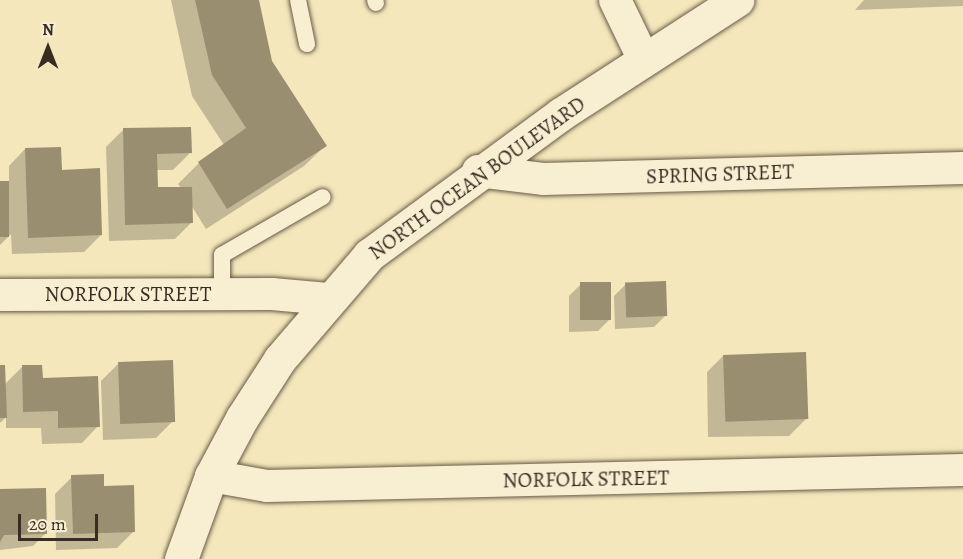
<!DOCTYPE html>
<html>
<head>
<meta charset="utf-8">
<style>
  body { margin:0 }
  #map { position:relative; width:963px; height:559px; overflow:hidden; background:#f4e7bb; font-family:Alegreya,serif }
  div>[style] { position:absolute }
  .shadow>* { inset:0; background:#0003 }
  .building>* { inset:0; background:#9a8e71; transform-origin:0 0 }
  .roads { filter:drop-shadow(0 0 2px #685c48) drop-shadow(0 0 2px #685c48) }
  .service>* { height:16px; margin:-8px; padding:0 8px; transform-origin:8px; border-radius:8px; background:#f8efd3 }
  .minor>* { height:32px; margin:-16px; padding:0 16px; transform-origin:16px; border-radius:16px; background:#f8efd3 }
  .secondary>* { height:33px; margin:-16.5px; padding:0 16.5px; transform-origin:16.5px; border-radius:16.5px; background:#f8efd3 }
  span { translate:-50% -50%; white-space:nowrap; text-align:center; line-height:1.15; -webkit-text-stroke:5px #f8efd3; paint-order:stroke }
  .street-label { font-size:21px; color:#392d21 }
  .north { position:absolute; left:18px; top:18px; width:60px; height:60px; -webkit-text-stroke:4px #f8efd3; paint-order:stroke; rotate:0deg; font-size:16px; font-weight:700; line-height:24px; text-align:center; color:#392d21 }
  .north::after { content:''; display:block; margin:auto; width:21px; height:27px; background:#392d21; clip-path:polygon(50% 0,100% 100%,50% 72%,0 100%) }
  .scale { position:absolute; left:18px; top:514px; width:80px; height:27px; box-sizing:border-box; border:3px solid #392d21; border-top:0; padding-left:8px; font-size:18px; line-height:21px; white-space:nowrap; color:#392d21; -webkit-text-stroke:4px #f8efd3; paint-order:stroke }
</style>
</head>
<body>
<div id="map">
  <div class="shadow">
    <div style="clip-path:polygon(171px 0,257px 0,271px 61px,325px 146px,304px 166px,206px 229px,191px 205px,192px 222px,175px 239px,109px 241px,106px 147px,123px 130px,190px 153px,173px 170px,156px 170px,156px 189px,181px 188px,178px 184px,199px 163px,224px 145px,192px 96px)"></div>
    <div style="clip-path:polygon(864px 0,963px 0,963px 6px,855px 10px)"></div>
    <div style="clip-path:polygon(25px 149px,60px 172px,101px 235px,84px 252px,12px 254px,11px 234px,0 245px,0 183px,9px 183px,9px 166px)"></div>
    <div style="clip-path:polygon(581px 284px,610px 319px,598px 331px,569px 332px,569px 296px)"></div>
    <div style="clip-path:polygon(626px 284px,666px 315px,654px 327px,615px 329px,614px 296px)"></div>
    <div style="clip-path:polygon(724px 355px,806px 419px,789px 436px,708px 437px,707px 372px)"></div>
    <div style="clip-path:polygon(118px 364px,173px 421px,156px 438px,103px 440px,101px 381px)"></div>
    <div style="clip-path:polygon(0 366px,4px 385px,22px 367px,98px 426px,82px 443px,42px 444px,41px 428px,6px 428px,6px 417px,0 423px)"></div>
    <div style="clip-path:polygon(72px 477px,102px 487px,134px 531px,117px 548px,56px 550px,55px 494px)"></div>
    <div style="clip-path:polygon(0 491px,45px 534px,33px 546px,0 550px)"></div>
  </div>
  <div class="building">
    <div style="clip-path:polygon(195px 0,259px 0,272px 61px,327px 146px,227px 209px,198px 162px,246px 128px,212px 75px)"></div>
    <div style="clip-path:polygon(191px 127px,192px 153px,157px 154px,158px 187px,192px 187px,193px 223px,125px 225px,123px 128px)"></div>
    <div style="clip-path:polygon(61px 147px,62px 170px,100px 168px,102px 235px,28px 238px,25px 148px)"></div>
    <div style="left:0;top:181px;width:9px;height:56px"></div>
    <div style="left:666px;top:281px;width:35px;height:41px;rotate:88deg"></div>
    <div style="left:580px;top:282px;width:31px;height:38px"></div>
    <div style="left:806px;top:352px;width:67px;height:83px;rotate:88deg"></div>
    <div style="left:173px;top:360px;width:62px;height:55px;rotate:88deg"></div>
    <div style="clip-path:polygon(0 365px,5px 365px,7px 418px,0 418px)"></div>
    <div style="clip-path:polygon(22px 365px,42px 365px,43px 378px,98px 376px,100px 427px,58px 428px,58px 411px,23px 412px)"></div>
    <div style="clip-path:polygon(104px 474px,104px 486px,134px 485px,135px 532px,73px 534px,71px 475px)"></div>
    <div style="clip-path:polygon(46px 488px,47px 534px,4px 535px,0 542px,0 489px)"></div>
  </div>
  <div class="roads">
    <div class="service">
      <div style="left:298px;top:0;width:45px;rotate:78.4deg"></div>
      <div style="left:375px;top:0;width:3px;rotate:72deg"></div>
      <div style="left:222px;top:294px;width:39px;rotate:-90deg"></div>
      <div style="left:222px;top:255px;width:116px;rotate:-29.9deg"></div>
    </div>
    <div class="minor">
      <div style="left:615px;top:0;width:67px;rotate:64.2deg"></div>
      <div style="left:478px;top:171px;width:65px;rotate:7deg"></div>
      <div style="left:543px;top:179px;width:420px;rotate:-1.5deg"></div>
      <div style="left:0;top:295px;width:272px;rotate:-0.2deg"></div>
      <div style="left:272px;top:294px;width:56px;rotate:5.1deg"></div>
      <div style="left:211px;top:476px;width:57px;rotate:10.1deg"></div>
      <div style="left:267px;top:486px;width:696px;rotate:-1.32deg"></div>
    </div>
    <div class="secondary">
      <div style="left:181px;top:559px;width:88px;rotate:-70.1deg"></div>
      <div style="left:211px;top:476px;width:66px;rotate:-61.9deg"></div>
      <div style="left:242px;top:418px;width:70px;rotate:-57.2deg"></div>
      <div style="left:280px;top:359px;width:137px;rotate:-49.4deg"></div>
      <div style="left:369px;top:255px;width:238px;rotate:-36.3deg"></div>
      <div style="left:561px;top:114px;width:210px;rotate:-32.9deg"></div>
    </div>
  </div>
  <div class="street-label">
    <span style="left:720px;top:174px;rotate:-2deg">SPRING STREET</span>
    <span style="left:477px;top:178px;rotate:-36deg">NORTH OCEAN BOULEVARD</span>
    <span style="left:128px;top:294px">NORFOLK STREET</span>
    <span style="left:586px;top:479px;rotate:-1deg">NORFOLK STREET</span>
  </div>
  <div class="north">N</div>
  <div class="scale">20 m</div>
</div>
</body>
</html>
